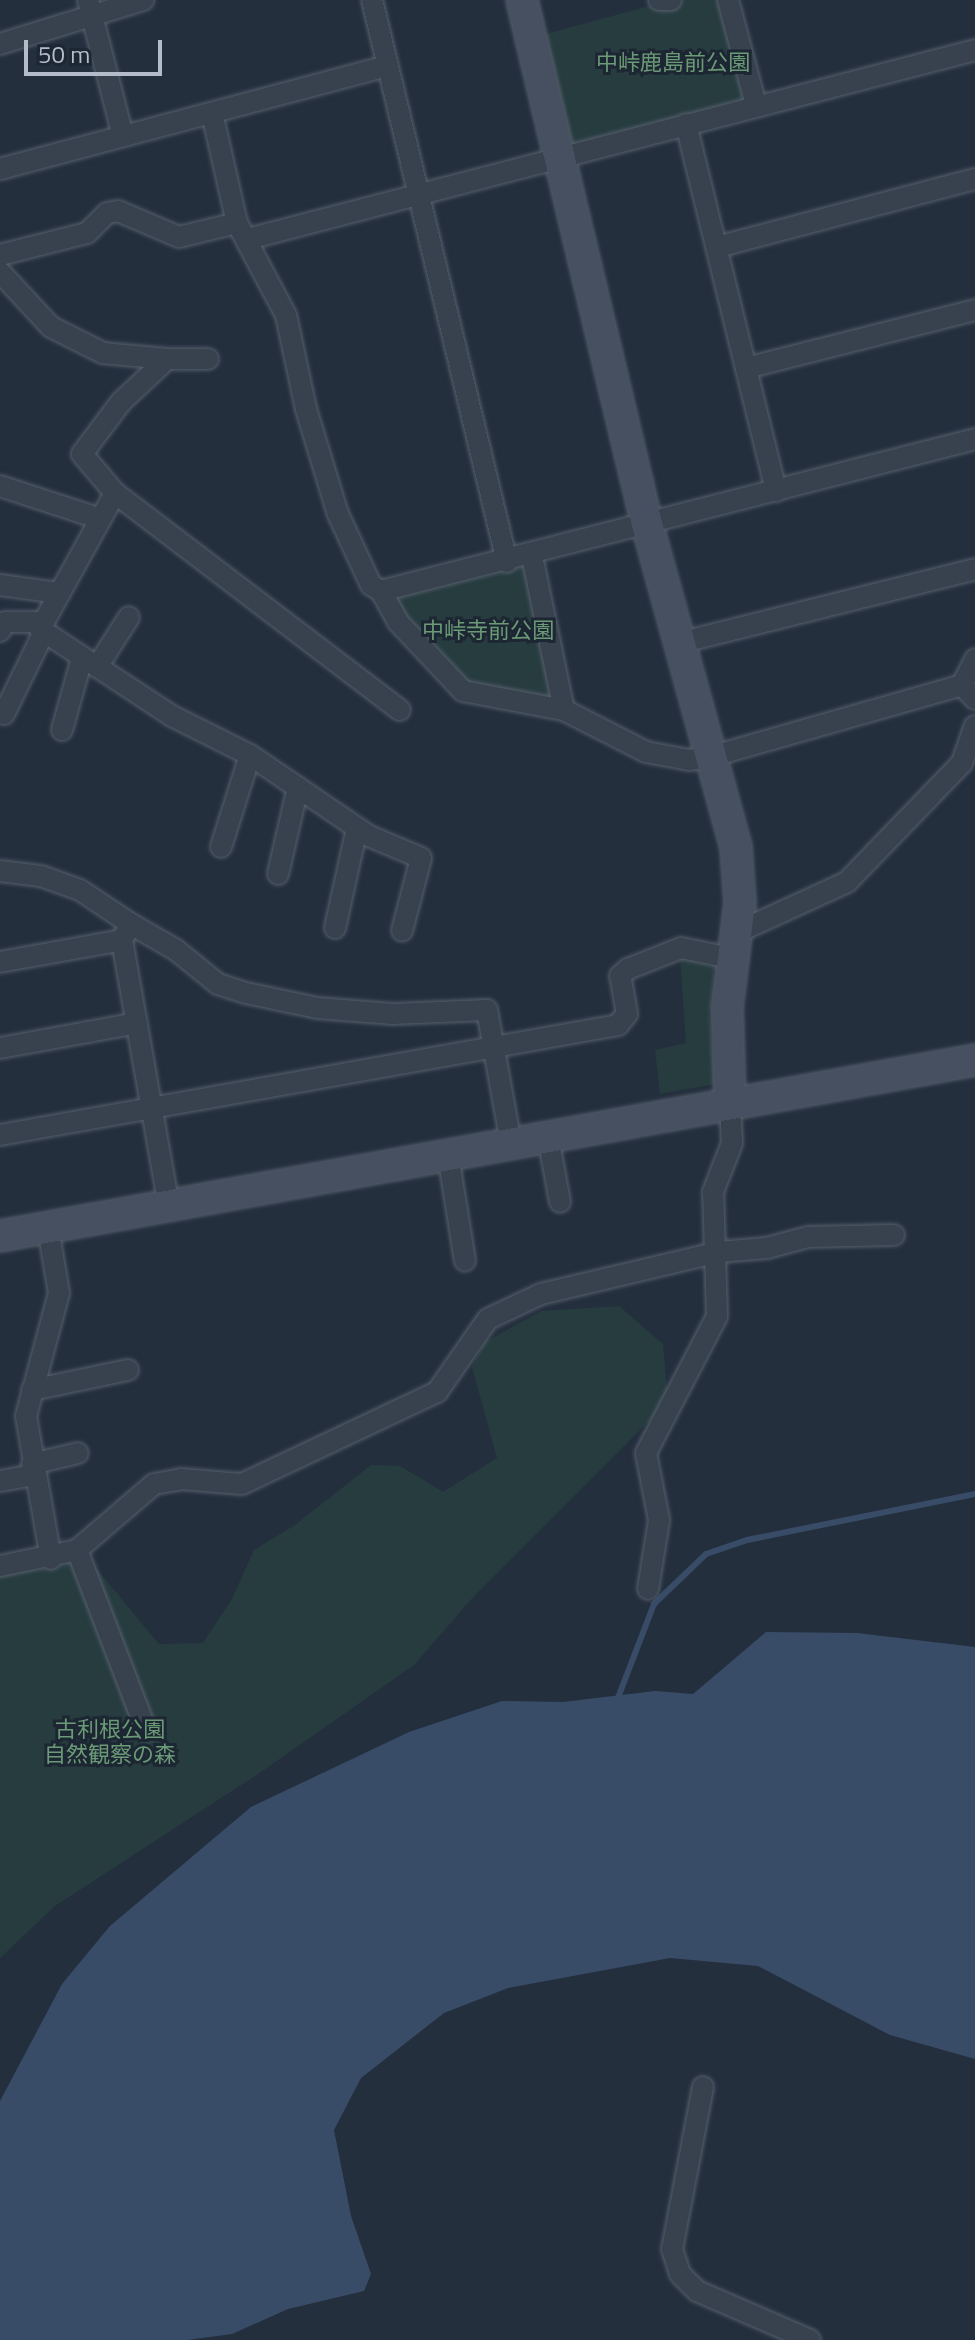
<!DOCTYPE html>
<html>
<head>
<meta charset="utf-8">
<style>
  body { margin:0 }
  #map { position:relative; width:975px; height:2340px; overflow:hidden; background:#242f3e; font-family:"Titillium Web","Noto Sans JP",sans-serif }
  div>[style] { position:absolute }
  .green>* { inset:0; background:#263c3f }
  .water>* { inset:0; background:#394c67 }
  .stream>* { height:6px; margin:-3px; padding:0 3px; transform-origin:3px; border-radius:3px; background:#394c67 }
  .roads { filter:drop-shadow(0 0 2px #565f6c) drop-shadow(0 0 2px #565f6c) }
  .street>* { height:20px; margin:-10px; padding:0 10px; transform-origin:10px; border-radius:10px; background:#38414e }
  .secondary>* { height:30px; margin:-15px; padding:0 15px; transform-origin:15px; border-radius:15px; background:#465061 }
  span { translate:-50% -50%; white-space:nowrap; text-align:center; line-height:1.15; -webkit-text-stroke:6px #1d2633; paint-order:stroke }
  .park-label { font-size:22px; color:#6b9a76 }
  .scale { position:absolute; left:24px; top:40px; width:138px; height:36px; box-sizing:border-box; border:4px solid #b4bcc9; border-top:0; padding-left:10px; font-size:24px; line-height:28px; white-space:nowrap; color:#b4bcc9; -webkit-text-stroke:6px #1d2633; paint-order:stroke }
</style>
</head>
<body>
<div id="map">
  <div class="green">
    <div style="clip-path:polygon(671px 0,728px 0,756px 105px,560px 158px,531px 38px)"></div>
    <div style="clip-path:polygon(532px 556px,564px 710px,463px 691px,381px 591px)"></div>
    <div style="clip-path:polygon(680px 958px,714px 966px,709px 1013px,716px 1084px,660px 1094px,655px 1050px,686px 1043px)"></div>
    <div style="clip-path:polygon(619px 1306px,663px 1344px,668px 1402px,474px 1596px,414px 1665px,261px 1772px,55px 1906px,0 1958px,0 1574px,56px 1567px,86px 1556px,159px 1644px,203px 1643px,232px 1599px,254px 1550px,295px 1525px,371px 1465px,400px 1466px,443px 1492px,497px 1458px,472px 1367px,485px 1342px,541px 1311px)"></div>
  </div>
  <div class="water">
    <div style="clip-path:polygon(766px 1632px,857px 1633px,975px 1647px,975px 2059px,890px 2035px,758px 1966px,670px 1958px,508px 1988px,444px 2013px,361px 2078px,334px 2130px,351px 2216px,371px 2274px,364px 2291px,288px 2309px,232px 2334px,187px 2340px,0 2340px,0 2101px,62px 1984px,110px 1926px,251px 1807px,409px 1732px,502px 1701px,563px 1702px,655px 1691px,693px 1694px)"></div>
  </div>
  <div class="stream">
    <div style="left:616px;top:1703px;width:106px;rotate:-69deg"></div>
    <div style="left:654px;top:1604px;width:72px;rotate:-43.9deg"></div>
    <div style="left:706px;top:1554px;width:43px;rotate:-18.9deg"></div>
    <div style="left:747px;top:1540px;width:233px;rotate:-11.4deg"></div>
  </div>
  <div class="roads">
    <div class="street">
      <div style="left:88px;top:0;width:140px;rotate:75.6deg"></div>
      <div style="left:372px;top:0;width:578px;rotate:76.49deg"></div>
      <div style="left:659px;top:0;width:12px"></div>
      <div style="left:728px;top:0;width:109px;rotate:75.1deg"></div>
      <div style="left:0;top:44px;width:150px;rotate:-17.1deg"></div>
      <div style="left:212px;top:113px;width:113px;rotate:77.2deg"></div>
      <div style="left:237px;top:223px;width:104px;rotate:62deg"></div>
      <div style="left:286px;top:315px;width:96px;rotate:78deg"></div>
      <div style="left:306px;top:409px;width:110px;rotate:73.1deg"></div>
      <div style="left:338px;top:514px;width:78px;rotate:65.1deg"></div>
      <div style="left:371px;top:585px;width:12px;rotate:31deg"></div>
      <div style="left:381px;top:591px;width:613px;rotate:-14.35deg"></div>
      <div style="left:686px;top:124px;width:378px;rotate:76.2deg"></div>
      <div style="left:0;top:169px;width:401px;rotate:-14.9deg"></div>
      <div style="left:248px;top:239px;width:751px;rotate:-14.57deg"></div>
      <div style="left:717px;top:247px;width:267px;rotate:-14.8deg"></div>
      <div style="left:0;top:255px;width:90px;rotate:-14.2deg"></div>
      <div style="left:87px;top:233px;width:28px;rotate:-45deg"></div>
      <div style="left:107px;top:213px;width:11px;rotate:-10deg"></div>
      <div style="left:118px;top:211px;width:66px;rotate:23.1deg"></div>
      <div style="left:179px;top:237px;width:60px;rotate:-13.6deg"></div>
      <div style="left:0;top:272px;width:75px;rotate:47.2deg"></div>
      <div style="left:51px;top:327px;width:58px;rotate:26.6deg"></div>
      <div style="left:103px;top:353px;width:64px;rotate:5.4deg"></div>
      <div style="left:208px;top:359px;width:41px;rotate:180deg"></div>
      <div style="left:167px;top:359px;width:63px;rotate:136.9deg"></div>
      <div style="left:121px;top:402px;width:65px;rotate:126.9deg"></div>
      <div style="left:82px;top:454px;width:51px;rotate:49.8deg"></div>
      <div style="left:115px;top:493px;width:155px;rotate:118.9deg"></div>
      <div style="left:40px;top:629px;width:158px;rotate:33.4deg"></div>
      <div style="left:172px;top:716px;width:87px;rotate:26.6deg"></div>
      <div style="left:250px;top:755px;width:144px;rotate:34.2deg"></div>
      <div style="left:369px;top:836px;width:56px;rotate:22.9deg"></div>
      <div style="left:421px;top:858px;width:75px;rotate:104.6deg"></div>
      <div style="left:746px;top:368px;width:236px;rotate:-14.2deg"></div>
      <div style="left:0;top:486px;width:106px;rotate:18.1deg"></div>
      <div style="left:115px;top:493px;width:358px;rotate:37.3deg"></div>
      <div style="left:532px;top:556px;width:157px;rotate:78.3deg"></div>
      <div style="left:564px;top:710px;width:92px;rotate:27.1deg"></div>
      <div style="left:646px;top:752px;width:44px;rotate:10.5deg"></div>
      <div style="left:689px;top:760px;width:24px;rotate:-9deg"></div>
      <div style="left:713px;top:756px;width:259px;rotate:-15.9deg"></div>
      <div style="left:962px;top:685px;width:19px;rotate:47deg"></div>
      <div style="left:0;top:585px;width:60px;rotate:7.7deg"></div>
      <div style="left:381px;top:591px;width:35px;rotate:61deg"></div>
      <div style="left:398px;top:622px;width:95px;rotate:46.7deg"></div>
      <div style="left:463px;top:691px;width:103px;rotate:10.7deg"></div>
      <div style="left:0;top:631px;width:10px;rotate:-61deg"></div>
      <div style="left:5px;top:622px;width:39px"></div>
      <div style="left:679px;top:643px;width:305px;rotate:-14deg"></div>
      <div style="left:97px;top:667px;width:59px;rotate:-57.4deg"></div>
      <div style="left:962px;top:685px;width:29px;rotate:-63deg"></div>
      <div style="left:4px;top:714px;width:91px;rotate:-64deg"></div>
      <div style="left:62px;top:730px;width:75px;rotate:-74.5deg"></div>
      <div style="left:221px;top:847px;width:96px;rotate:-72.5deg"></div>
      <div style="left:0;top:871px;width:41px;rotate:7deg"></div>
      <div style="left:41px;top:876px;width:41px;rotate:19.7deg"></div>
      <div style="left:80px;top:890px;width:61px;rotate:33.7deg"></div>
      <div style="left:131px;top:924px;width:14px;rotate:120deg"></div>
      <div style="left:278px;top:874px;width:89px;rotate:-77.1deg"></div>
      <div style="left:131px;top:924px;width:52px;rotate:30deg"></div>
      <div style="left:176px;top:950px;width:54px;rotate:39deg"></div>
      <div style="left:218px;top:984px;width:29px;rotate:18deg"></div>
      <div style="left:246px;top:993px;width:73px;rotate:11.9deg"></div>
      <div style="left:317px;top:1008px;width:76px;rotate:4.5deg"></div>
      <div style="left:393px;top:1014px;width:94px;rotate:-2.4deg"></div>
      <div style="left:487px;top:1010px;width:136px;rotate:79.8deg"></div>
      <div style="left:335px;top:928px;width:102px;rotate:-77.6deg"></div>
      <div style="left:738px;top:932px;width:120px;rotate:-24.6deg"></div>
      <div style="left:847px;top:882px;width:165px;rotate:-46deg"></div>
      <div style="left:962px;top:763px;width:39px;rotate:-71deg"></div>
      <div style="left:0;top:962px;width:124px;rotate:-10.2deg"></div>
      <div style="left:122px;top:940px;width:270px;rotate:80deg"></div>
      <div style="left:0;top:1048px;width:139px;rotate:-10.3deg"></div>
      <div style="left:0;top:1135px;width:628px;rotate:-10.09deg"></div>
      <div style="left:618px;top:1025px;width:14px;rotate:-51deg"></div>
      <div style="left:627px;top:1014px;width:39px;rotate:-100deg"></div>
      <div style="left:620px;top:976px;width:11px;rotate:-41deg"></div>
      <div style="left:628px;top:969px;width:57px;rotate:-21.6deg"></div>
      <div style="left:681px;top:948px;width:51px;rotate:11.3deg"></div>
      <div style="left:548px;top:1137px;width:66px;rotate:79.5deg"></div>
      <div style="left:448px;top:1155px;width:107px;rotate:80.9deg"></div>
      <div style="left:48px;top:1228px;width:66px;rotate:80.4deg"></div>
      <div style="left:59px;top:1293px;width:127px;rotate:105deg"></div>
      <div style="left:26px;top:1416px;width:145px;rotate:80.1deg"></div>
      <div style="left:32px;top:1390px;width:98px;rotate:-11.8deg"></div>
      <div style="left:32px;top:1464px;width:47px;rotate:-13.4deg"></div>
      <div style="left:0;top:1481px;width:34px;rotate:-10deg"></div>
      <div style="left:77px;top:1550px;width:193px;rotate:69deg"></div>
      <div style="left:0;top:1566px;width:79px;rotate:-11.7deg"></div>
      <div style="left:77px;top:1550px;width:101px;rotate:-40.6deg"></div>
      <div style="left:154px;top:1484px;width:27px;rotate:-10deg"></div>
      <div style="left:181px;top:1479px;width:61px;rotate:4.7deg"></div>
      <div style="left:242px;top:1484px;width:216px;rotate:-25.3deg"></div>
      <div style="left:437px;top:1392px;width:89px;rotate:-55.1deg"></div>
      <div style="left:488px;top:1319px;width:59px;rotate:-25.3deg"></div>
      <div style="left:541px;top:1294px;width:182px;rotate:-13.3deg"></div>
      <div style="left:718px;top:1252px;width:49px;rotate:-4.7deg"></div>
      <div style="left:767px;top:1248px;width:42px;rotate:-15deg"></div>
      <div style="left:808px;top:1237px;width:86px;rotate:-1.3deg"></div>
      <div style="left:648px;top:1589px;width:70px;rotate:-80.9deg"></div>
      <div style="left:659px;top:1520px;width:68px;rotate:-101deg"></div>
      <div style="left:646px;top:1453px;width:154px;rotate:-62.6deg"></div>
      <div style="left:717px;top:1316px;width:124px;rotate:-91.8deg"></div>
      <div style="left:713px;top:1192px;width:53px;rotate:-68.8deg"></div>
      <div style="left:732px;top:1143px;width:39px;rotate:-93deg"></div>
      <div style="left:703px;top:2087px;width:165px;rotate:100.8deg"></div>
      <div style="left:672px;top:2249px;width:26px;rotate:72deg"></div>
      <div style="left:680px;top:2274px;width:24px;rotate:45deg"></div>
      <div style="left:697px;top:2291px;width:123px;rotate:23.4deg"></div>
    </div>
    <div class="secondary">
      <div style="left:522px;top:0;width:539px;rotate:76.58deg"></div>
      <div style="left:647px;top:524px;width:336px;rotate:74.6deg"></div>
      <div style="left:736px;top:848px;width:55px;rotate:85.8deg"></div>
      <div style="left:740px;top:903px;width:105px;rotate:97.1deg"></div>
      <div style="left:727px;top:1007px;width:97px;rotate:88.2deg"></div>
      <div style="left:0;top:1236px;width:991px;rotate:-10.23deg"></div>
    </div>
  </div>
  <div class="park-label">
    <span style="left:673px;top:63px">中峠鹿島前公園</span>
    <span style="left:488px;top:631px">中峠寺前公園</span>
    <span style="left:110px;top:1742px">古利根公園<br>自然観察の森</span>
  </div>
  <div class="scale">50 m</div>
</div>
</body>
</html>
